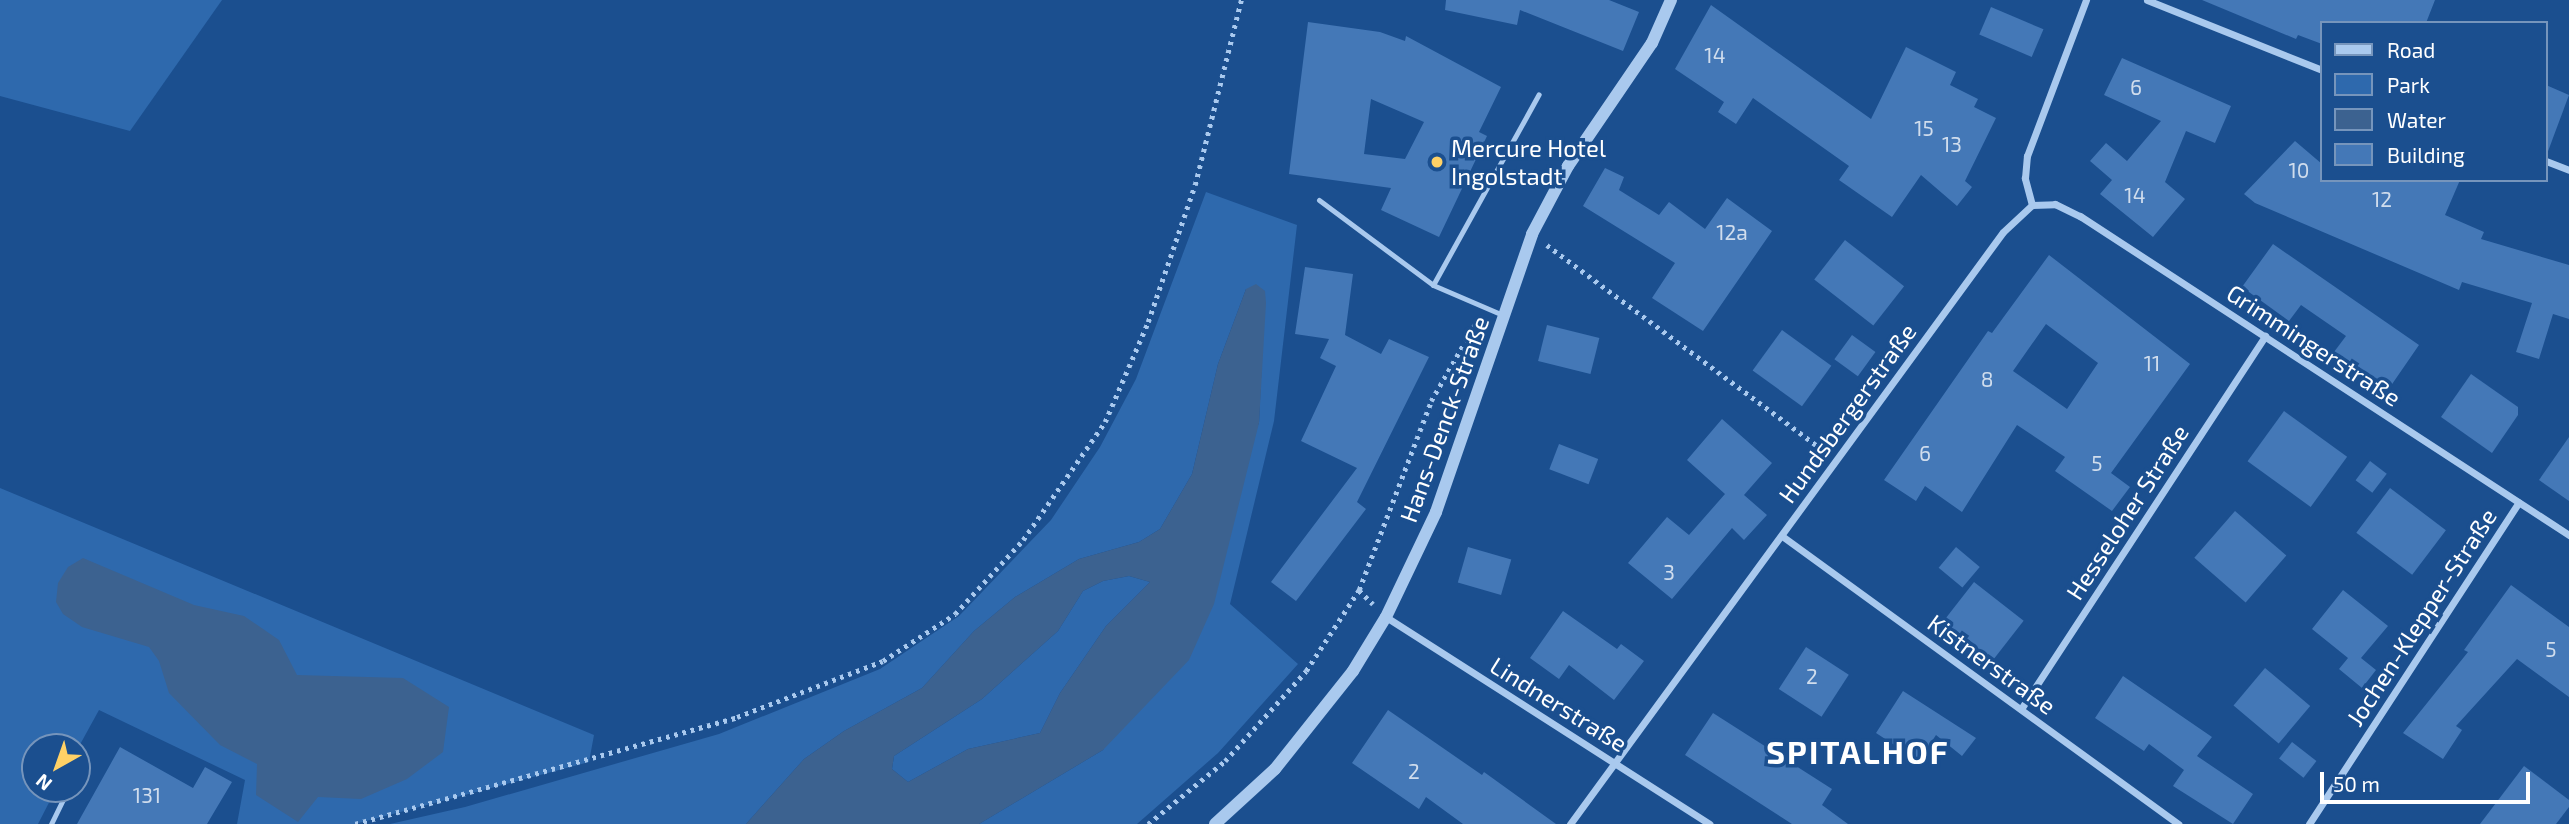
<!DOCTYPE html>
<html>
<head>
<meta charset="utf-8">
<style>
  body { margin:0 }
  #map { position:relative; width:2569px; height:824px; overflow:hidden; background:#1b4f8f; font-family:"Exo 2",sans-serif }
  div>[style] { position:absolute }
  .green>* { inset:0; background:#2e69ad }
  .water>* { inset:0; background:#3c6290 }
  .building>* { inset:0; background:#4478b7; transform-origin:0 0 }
  .path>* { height:4.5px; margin-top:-2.25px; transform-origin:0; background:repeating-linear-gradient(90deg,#a9c9ee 0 3.5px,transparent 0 8.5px) }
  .service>* { height:5px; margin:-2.5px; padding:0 2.5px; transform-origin:2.5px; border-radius:2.5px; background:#a9c9ee }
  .minor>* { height:7px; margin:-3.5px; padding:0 3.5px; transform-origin:3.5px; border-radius:3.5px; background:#a9c9ee }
  .tertiary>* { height:12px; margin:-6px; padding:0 6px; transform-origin:6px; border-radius:6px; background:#a9c9ee }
  .dots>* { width:19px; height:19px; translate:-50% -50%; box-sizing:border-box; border:4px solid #1b4f8f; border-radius:50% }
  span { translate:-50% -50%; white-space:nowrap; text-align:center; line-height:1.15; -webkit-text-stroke:7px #1b4f8f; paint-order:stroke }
  .number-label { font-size:21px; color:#d0dded }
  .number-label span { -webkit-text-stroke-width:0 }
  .poi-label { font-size:24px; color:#fff }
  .left { translate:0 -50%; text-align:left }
  .street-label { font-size:24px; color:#fff }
  .district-label { font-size:32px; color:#fff; font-weight:700; letter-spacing:2px }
  .legend { position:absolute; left:2320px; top:21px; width:228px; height:161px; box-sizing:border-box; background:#1b4f8f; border:2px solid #7695bc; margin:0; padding:9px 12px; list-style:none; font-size:21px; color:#fff }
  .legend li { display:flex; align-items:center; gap:14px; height:35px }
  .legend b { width:35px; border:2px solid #7695bc }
  .north { position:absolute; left:21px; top:733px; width:70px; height:70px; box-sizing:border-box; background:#1b4f8f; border:2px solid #7695bc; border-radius:50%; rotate:220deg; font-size:19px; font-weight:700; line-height:28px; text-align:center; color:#fff }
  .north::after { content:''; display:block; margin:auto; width:24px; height:32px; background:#ffd166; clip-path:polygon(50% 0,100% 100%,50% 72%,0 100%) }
  .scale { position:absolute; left:2320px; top:772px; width:210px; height:32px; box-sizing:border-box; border:4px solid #fff; border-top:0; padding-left:9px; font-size:21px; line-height:24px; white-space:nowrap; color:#fff; -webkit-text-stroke:5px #1b4f8f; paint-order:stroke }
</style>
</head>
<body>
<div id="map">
  <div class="green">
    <div style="clip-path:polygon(0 0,222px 0,130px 131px,0 96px)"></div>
    <div style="clip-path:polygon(1206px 192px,1297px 225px,1274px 421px,1230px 604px,1298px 664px,1218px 753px,1137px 824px,979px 824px,1103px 750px,1259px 423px,1265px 291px,1246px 289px,1218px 364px,1192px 474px,1160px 529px,1139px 542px,1079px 559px,1015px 597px,974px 631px,922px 688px,844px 731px,804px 759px,746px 824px,390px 824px,465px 807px,719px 734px,880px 669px,959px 616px,1051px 520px,1100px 447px,1136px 379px)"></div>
    <div style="clip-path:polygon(0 488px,594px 735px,589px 762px,355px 824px,237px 824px,245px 780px,99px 710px,77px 750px,35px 747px,35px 789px,56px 789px,38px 824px,0 824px)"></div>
    <div style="clip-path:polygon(1129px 576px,1150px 582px,1106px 626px,1060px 693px,1040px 733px,968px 749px,908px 782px,892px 769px,894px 756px,982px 699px,1058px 631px,1083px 591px,1103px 581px)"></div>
  </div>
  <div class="water">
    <div style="clip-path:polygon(evenodd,1256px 284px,1265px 291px,1266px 303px,1259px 423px,1214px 604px,1189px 660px,1103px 750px,979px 824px,746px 824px,804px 759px,844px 731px,922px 688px,974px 631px,1015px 597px,1079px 559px,1139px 542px,1160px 529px,1192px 474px,1218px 364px,1246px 289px,1256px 284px,1129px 576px,1150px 582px,1106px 626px,1060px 693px,1040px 733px,968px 749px,908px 782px,892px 769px,894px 756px,982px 699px,1058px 631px,1083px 591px,1103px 581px,1129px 576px)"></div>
    <div style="clip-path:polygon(83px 558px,194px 605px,244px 616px,279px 640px,297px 675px,403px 678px,449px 707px,443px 752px,407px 779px,361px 799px,318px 797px,298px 822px,256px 795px,257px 764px,220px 745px,169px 693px,159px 661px,149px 647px,82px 627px,63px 614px,56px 602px,58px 583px,68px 567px)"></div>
  </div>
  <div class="building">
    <div style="clip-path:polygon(1446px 0,1609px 0,1639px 12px,1623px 51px,1520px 10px,1517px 25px,1445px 10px)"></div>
    <div style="clip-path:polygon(2202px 0,2435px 0,2426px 23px,2322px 23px,2322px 44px,2298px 35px,2296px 39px)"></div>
    <div style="clip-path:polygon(1711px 5px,1871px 119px,1906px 47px,1956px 72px,1950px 85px,1978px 99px,1974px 107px,1996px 118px,1965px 181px,1972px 187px,1957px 206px,1921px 175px,1892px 217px,1839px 180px,1849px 166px,1753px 98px,1736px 124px,1718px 112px,1724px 102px,1675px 69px)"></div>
    <div style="left:1991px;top:7px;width:57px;height:30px;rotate:23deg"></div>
    <div style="clip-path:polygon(evenodd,1308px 22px,1380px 32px,1405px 41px,1406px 36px,1501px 87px,1479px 132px,1487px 136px,1439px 237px,1381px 210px,1391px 188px,1289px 174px,1308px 22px,1371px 99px,1424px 122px,1405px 159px,1364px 154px,1371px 99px)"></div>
    <div style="clip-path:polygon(2122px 58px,2231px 106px,2215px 143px,2186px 131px,2165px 182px,2185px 199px,2153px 237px,2100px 194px,2112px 180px,2090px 161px,2106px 143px,2127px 161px,2161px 121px,2104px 95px)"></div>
    <div style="clip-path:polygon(2546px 85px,2569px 95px,2547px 154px,2546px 154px)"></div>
    <div style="clip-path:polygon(2295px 141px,2322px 164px,2322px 180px,2460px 180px,2445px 215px,2484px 232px,2481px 239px,2569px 265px,2569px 319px,2553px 314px,2539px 359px,2516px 352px,2532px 303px,2462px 282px,2459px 290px,2255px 203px,2244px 194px)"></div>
    <div style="clip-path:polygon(1605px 168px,1624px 177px,1619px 190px,1659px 215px,1669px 202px,1705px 229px,1727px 198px,1772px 231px,1703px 331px,1652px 298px,1675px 263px,1583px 206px)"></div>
    <div style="left:1845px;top:240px;width:75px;height:50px;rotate:38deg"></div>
    <div style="clip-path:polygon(2273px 244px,2419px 345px,2388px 390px,2334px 352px,2346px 336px,2301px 305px,2289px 321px,2242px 287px)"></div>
    <div style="clip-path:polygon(evenodd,2049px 255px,2190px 364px,2111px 473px,2130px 487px,2112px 511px,2055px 471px,2065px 457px,2017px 425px,1962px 512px,1925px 486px,1916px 501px,1884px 480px,1988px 331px,1992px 333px,2049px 255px,2046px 324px,2098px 363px,2067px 409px,2013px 371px,2046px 324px)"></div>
    <div style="clip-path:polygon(1305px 267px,1353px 274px,1345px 335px,1381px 354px,1389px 339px,1429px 357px,1357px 502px,1366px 509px,1296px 601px,1271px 582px,1357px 468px,1301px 441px,1336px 366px,1320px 358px,1329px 339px,1295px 334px)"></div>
    <div style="left:1547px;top:325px;width:54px;height:37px;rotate:14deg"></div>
    <div style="left:1782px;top:330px;width:61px;height:50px;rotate:36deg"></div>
    <div style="left:1852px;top:335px;width:29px;height:30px;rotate:36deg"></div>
    <div style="clip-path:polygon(2471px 374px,2518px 407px,2518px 415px,2492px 453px,2441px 417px)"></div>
    <div style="left:2284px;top:411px;width:78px;height:62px;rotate:36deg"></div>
    <div style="clip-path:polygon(1722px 419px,1772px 463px,1744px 495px,1767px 515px,1744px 540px,1732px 528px,1672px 599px,1628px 563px,1667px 517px,1689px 535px,1725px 494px,1687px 460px)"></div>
    <div style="clip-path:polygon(2569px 437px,2569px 501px,2539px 480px)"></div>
    <div style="left:1559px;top:444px;width:42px;height:27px;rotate:21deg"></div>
    <div style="left:2370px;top:461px;width:21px;height:24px;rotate:37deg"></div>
    <div style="left:2390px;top:488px;width:70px;height:56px;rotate:37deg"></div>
    <div style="left:2235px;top:511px;width:68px;height:62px;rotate:41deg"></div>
    <div style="left:1468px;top:547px;width:45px;height:37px;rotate:16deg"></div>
    <div style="left:1956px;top:547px;width:31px;height:27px;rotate:40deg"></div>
    <div style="left:1974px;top:582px;width:63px;height:51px;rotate:38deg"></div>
    <div style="clip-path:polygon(2511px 585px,2569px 627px,2569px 697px,2517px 659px,2456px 726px,2462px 730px,2443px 759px,2403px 733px,2468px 652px,2464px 650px)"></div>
    <div style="clip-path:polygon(2343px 590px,2388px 626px,2361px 658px,2376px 670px,2362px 688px,2339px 669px,2348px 658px,2312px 629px)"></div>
    <div style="clip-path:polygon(1563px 611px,1617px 649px,1621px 644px,1644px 661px,1614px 700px,1569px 665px,1559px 679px,1530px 658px)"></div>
    <div style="left:1806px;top:647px;width:51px;height:50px;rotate:33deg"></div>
    <div style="left:2265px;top:668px;width:59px;height:49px;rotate:40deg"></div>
    <div style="clip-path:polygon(2123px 676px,2212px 737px,2197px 756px,2253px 794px,2233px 824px,2173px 786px,2184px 770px,2149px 744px,2144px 751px,2095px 718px)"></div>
    <div style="clip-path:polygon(1903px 691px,1976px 738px,1962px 756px,1936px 735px,1919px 761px,1876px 733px)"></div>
    <div style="clip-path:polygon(1388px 710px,1482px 775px,1484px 772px,1556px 824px,1463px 824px,1426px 797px,1419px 809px,1352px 763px)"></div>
    <div style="clip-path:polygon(1713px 713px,1832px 789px,1822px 805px,1848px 824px,1792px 824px,1685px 755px)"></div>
    <div style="left:2292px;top:742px;width:31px;height:21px;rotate:38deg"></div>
    <div style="clip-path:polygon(120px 747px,193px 788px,205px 767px,232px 782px,207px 824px,77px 824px)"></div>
    <div style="clip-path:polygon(2524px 766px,2569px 800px,2569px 807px,2556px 824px,2480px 824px)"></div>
  </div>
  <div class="path">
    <div style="left:1547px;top:245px;width:345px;rotate:36.6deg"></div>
    <div style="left:1359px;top:590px;width:20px;rotate:45deg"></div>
    <div style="left:355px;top:824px;width:397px;rotate:-15.6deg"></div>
    <div style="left:737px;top:717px;width:156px;rotate:-21deg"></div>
    <div style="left:883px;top:661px;width:86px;rotate:-33.1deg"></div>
    <div style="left:955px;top:614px;width:100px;rotate:-47.4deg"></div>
    <div style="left:1023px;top:540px;width:144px;rotate:-55.2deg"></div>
    <div style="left:1105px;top:422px;width:109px;rotate:-66.7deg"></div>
    <div style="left:1148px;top:322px;width:145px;rotate:-71.1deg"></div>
    <div style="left:1195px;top:185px;width:191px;rotate:-76deg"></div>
    <div style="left:1148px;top:824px;width:99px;rotate:-39.3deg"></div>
    <div style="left:1225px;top:761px;width:121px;rotate:-48deg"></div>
    <div style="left:1306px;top:671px;width:97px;rotate:-56.8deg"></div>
    <div style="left:1359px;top:590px;width:202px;rotate:-69.1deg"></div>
    <div style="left:1431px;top:401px;width:92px;rotate:-60.1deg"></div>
  </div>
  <div class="service">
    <div style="left:1319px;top:200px;width:142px;rotate:36.7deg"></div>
    <div style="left:1433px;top:285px;width:76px;rotate:23.2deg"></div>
    <div style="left:1433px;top:285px;width:218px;rotate:-61deg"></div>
    <div style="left:51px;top:824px;width:37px;rotate:-64deg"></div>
  </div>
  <div class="minor">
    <div style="left:2147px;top:0;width:188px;rotate:21.8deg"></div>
    <div style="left:2546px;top:161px;width:25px;rotate:21deg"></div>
    <div style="left:2032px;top:205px;width:23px;rotate:-2deg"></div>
    <div style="left:2055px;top:204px;width:28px;rotate:26deg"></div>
    <div style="left:2080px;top:216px;width:584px;rotate:33.12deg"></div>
    <div style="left:2032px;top:205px;width:28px;rotate:-105deg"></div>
    <div style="left:2025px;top:178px;width:22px;rotate:-85deg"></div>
    <div style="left:2027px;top:156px;width:167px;rotate:-69.3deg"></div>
    <div style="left:1782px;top:536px;width:490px;rotate:36deg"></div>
    <div style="left:1386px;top:617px;width:384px;rotate:32.6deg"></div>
    <div style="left:2021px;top:709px;width:446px;rotate:-56.8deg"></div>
    <div style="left:1570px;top:824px;width:733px;rotate:-53.82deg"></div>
    <div style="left:2003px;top:232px;width:40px;rotate:-43deg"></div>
    <div style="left:2309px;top:824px;width:384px;rotate:-56.9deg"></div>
  </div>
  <div class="tertiary">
    <div style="left:1215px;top:824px;width:81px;rotate:-42.5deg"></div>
    <div style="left:1275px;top:769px;width:125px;rotate:-51.5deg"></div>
    <div style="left:1353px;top:671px;width:63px;rotate:-58.6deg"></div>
    <div style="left:1386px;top:617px;width:116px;rotate:-64.5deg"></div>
    <div style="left:1436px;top:512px;width:294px;rotate:-70.9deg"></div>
    <div style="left:1532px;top:234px;width:77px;rotate:-62.1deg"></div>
    <div style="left:1568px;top:166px;width:149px;rotate:-55.7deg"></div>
    <div style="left:1652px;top:43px;width:47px;rotate:-66.2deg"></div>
  </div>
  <div class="dots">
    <div style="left:1437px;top:162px;background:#ffd166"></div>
  </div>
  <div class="number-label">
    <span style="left:1715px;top:55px">14</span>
    <span style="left:2136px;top:87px">6</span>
    <span style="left:1924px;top:128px">15</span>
    <span style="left:1952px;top:144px">13</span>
    <span style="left:2299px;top:170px">10</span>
    <span style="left:2135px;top:195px">14</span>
    <span style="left:2382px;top:199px">12</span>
    <span style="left:1732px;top:232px">12a</span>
    <span style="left:2152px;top:363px">11</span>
    <span style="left:1987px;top:379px">8</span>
    <span style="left:1925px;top:453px">6</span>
    <span style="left:2097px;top:463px">5</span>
    <span style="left:1669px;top:572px">3</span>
    <span style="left:2551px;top:649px">5</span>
    <span style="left:1812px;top:676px">2</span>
    <span style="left:1414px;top:771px">2</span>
    <span style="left:147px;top:795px">131</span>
  </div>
  <div class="poi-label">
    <span class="left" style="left:1451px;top:162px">Mercure Hotel<br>Ingolstadt</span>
  </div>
  <div class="street-label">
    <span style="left:2314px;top:345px;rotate:33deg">Grimmingerstraße</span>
    <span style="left:1847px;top:413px;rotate:-54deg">Hundsbergerstraße</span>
    <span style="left:1444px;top:419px;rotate:-70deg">Hans-Denck-Straße</span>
    <span style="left:2127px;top:512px;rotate:-57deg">Hesseloher Straße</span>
    <span style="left:2421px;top:617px;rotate:-57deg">Jochen-Klepper-Straße</span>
    <span style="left:1992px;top:664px;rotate:36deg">Kistnerstraße</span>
    <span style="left:1559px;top:704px;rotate:32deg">Lindnerstraße</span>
  </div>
  <div class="district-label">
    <span style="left:1858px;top:751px">SPITALHOF</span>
  </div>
  <ul class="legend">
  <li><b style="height:9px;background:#a9c9ee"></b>Road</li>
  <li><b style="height:19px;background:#2e69ad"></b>Park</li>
  <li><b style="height:19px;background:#3c6290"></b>Water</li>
  <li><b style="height:19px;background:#4478b7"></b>Building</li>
  </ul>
  <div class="north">N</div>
  <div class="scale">50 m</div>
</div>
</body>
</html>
